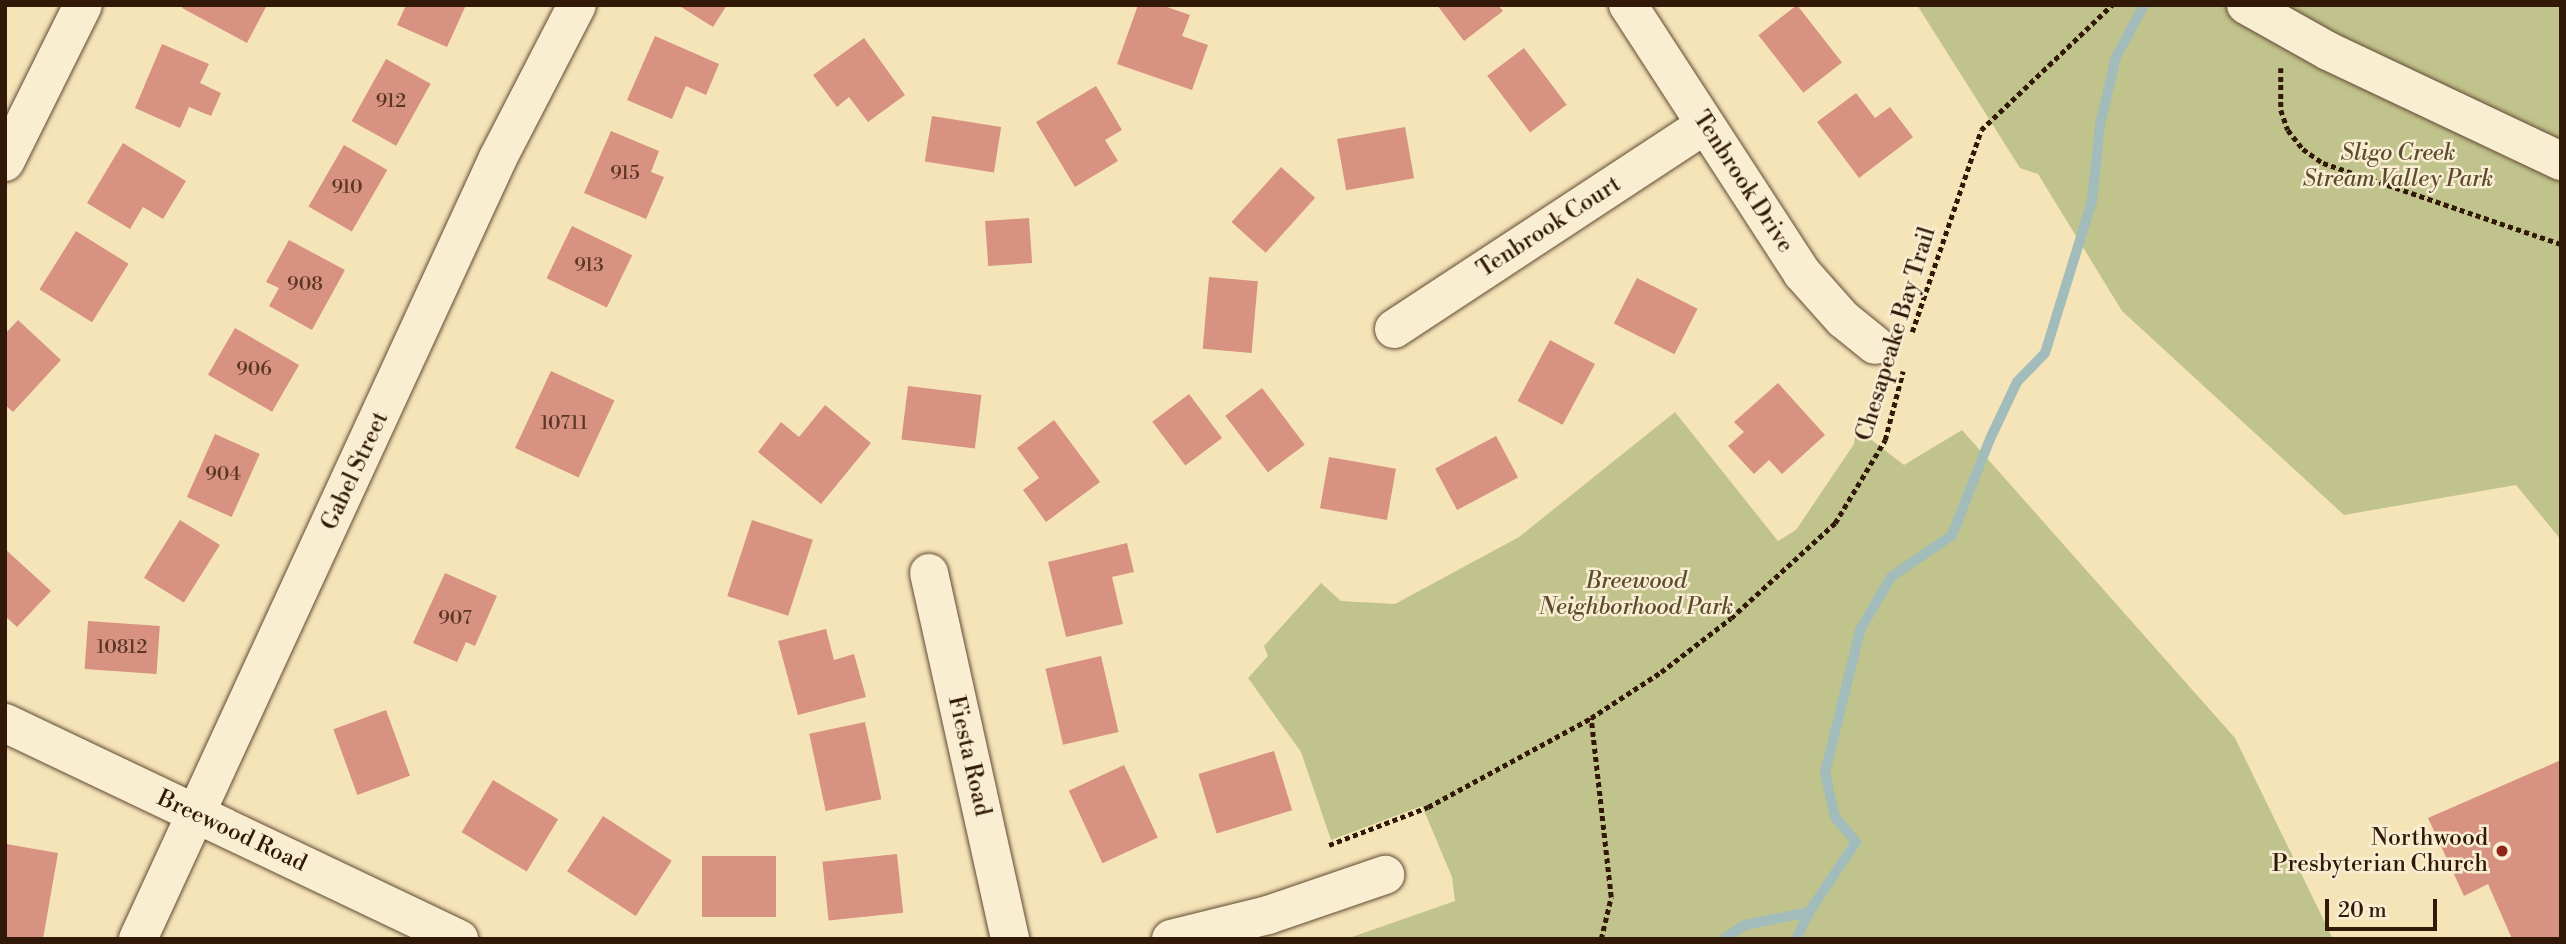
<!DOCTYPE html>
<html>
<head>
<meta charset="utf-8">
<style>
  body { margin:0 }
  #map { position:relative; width:2566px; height:944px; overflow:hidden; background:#f6e4b9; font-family:"Libre Bodoni",serif }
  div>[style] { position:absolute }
  .green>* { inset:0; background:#c1c38c }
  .stream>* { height:10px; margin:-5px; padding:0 5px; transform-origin:5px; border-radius:5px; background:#a1bcba }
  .building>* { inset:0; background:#d79281; transform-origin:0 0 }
  .path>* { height:4.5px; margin-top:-2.25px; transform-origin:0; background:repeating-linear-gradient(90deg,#311807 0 5px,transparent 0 8.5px) }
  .roads { filter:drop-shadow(0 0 2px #624b34) drop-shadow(0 0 2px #624b34) }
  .minor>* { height:38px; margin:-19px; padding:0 19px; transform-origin:19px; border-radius:19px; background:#f9edd2 }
  .dots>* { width:19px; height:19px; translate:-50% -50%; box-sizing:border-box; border:4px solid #f9edd2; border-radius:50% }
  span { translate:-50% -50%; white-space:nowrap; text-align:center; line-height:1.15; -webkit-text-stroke:5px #f9edd2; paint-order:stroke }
  .number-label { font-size:19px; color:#5a3626 }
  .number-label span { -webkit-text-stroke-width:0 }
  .park-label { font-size:23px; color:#5c4b2f; font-style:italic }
  .street-label { font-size:23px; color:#311807 }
  .poi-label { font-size:23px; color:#311807 }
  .right { translate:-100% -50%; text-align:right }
  .frame { position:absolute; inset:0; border:7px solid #311807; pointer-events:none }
  .scale { position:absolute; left:2325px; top:899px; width:112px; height:32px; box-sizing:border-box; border:4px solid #311807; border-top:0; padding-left:9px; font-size:21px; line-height:24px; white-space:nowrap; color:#311807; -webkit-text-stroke:5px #f9edd2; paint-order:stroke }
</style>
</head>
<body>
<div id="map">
  <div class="green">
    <div style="clip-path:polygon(1917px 5px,2561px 5px,2561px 540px,2516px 485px,2344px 515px,2122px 311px,2038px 174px,2020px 168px)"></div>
    <div style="clip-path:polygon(1675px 412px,1778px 541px,1796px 530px,1854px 444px,1856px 428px,1904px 465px,1962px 430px,2235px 738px,2333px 939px,1346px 939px,1455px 901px,1452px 877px,1422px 806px,1331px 840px,1301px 752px,1248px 678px,1268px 656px,1264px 646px,1321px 583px,1341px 601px,1395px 604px,1519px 537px)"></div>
  </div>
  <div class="stream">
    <div style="left:1724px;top:939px;width:25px;rotate:-34deg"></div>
    <div style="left:1745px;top:925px;width:65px;rotate:-11.5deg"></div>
    <div style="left:1796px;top:939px;width:30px;rotate:-64deg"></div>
    <div style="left:1809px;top:912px;width:84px;rotate:-56.1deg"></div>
    <div style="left:1856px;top:842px;width:33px;rotate:-130deg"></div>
    <div style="left:1835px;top:817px;width:45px;rotate:-102.8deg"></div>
    <div style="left:1825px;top:773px;width:147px;rotate:-76.2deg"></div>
    <div style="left:1860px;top:630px;width:61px;rotate:-59.7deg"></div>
    <div style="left:1891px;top:577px;width:74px;rotate:-34.5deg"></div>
    <div style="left:1952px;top:535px;width:103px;rotate:-68.4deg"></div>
    <div style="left:1990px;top:439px;width:63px;rotate:-64.7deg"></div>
    <div style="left:2017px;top:382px;width:40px;rotate:-46deg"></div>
    <div style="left:2045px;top:353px;width:159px;rotate:-72.8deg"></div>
    <div style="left:2092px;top:201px;width:76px;rotate:-84deg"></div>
    <div style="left:2100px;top:125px;width:70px;rotate:-76.8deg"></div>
    <div style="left:2116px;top:57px;width:59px;rotate:-61.7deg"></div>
  </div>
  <div class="building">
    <div style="clip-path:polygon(184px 5px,267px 5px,247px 43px,182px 8px)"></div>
    <div style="clip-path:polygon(406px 5px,466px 5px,447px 47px,397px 25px)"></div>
    <div style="clip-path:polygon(678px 5px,727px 5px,713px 27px)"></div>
    <div style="clip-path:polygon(1138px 5px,1161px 5px,1190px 15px,1182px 36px,1208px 45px,1192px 90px,1117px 64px)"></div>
    <div style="clip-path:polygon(1437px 5px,1498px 5px,1503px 11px,1464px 41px)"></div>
    <div style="left:1797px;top:5px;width:73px;height:49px;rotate:52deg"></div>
    <div style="clip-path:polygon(655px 36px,719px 64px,706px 95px,686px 86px,672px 119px,627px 100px)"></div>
    <div style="clip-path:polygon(864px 38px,905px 95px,868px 122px,849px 97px,837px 107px,813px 75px)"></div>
    <div style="clip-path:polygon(162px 44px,209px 64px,200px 83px,221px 93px,211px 116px,189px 107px,180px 128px,135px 108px)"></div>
    <div style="left:1524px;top:48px;width:71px;height:46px;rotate:53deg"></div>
    <div style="left:386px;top:59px;width:51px;height:71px;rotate:29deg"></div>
    <div style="clip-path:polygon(1096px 86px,1122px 130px,1105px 140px,1118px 161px,1075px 187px,1036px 122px)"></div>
    <div style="clip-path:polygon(1856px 93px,1875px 118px,1890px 107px,1913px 137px,1859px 178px,1817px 122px)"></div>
    <div style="left:932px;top:116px;width:70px;height:46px;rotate:9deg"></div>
    <div style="left:1405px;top:127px;width:52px;height:69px;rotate:80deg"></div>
    <div style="clip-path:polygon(611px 131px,659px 151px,651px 172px,664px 177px,646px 219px,584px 193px)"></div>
    <div style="clip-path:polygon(123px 143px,186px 181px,163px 219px,143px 207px,130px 229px,87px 203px)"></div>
    <div style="left:344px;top:145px;width:50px;height:71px;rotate:30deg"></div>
    <div style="left:1281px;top:167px;width:46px;height:74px;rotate:42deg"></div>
    <div style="left:1029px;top:218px;width:45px;height:44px;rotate:86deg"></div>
    <div style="left:572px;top:226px;width:67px;height:58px;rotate:26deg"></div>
    <div style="left:76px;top:231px;width:62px;height:69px;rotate:32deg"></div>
    <div style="clip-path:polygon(289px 240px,345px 270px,312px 330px,269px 306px,279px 288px,266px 282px)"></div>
    <div style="left:1209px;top:277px;width:49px;height:72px;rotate:5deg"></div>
    <div style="left:1637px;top:278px;width:68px;height:51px;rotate:27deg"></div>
    <div style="clip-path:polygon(18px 320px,61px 360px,13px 412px,5px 405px,5px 334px)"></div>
    <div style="left:235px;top:328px;width:74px;height:54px;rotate:30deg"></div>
    <div style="left:1550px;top:340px;width:51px;height:69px;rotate:28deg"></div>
    <div style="left:551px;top:371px;width:70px;height:85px;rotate:25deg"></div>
    <div style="clip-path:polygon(1778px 383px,1825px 435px,1782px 474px,1769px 460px,1754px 474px,1728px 446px,1744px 432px,1734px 422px)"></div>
    <div style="left:908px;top:386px;width:74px;height:54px;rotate:7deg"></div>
    <div style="left:1262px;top:388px;width:71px;height:46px;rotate:53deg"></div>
    <div style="left:1189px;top:394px;width:55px;height:46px;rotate:53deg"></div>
    <div style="clip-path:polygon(825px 405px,871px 443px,821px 504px,758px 452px,781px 422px,799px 437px)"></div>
    <div style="clip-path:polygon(1054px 420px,1100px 482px,1046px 522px,1023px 490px,1039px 478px,1017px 448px)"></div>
    <div style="left:215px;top:434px;width:49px;height:69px;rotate:24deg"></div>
    <div style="left:1496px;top:436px;width:47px;height:69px;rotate:62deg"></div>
    <div style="left:1329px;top:457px;width:68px;height:52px;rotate:10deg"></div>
    <div style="left:180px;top:520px;width:47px;height:68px;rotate:32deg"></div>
    <div style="left:752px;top:520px;width:64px;height:80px;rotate:18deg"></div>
    <div style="clip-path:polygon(1127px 543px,1134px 572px,1112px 577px,1123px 624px,1066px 637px,1048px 562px)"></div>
    <div style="clip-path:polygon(5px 549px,51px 591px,17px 627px,5px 616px)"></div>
    <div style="clip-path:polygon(445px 573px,497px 596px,475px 646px,466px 642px,457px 662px,413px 643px)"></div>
    <div style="left:88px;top:621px;width:72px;height:48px;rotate:4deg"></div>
    <div style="clip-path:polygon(826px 629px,834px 660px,854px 654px,866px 697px,798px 715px,778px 641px)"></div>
    <div style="left:1101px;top:656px;width:78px;height:57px;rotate:77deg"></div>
    <div style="left:386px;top:710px;width:70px;height:56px;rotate:70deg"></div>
    <div style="left:865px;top:722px;width:79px;height:57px;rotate:78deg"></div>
    <div style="left:1274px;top:751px;width:62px;height:79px;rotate:73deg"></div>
    <div style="clip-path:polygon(2561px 760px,2561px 939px,2512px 939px,2488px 884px,2464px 896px,2428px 818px)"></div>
    <div style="left:1124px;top:765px;width:80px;height:61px;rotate:65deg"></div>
    <div style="left:493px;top:780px;width:76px;height:61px;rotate:31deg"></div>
    <div style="left:603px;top:816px;width:82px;height:66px;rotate:33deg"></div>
    <div style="clip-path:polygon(6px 844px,58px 853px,43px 939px,5px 939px)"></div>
    <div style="left:897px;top:854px;width:59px;height:75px;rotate:84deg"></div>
    <div style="left:702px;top:856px;width:74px;height:61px"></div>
  </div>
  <div class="path">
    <div style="left:2281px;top:68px;width:42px;rotate:90deg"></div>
    <div style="left:2281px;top:110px;width:21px;rotate:71deg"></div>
    <div style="left:2288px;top:130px;width:24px;rotate:52deg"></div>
    <div style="left:2303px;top:149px;width:24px;rotate:35deg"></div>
    <div style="left:2323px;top:163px;width:251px;rotate:18.8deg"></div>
    <div style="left:1912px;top:332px;width:213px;rotate:-71.1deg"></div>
    <div style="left:1981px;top:130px;width:181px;rotate:-43.7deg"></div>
    <div style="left:1329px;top:845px;width:106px;rotate:-21deg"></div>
    <div style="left:1428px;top:807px;width:186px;rotate:-28.6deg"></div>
    <div style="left:1601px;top:939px;width:43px;rotate:-76.6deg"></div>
    <div style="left:1611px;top:897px;width:180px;rotate:-96.4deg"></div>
    <div style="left:1591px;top:718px;width:84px;rotate:-33.3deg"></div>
    <div style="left:1661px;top:672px;width:88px;rotate:-37.6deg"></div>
    <div style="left:1731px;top:618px;width:141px;rotate:-42.4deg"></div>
    <div style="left:1835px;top:523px;width:97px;rotate:-58.9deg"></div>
    <div style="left:1885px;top:440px;width:71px;rotate:-75.4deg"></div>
  </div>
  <div class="roads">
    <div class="minor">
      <div style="left:1628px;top:5px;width:320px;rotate:57deg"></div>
      <div style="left:1802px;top:273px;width:62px;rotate:48.3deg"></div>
      <div style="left:1843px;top:319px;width:41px;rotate:39.1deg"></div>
      <div style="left:2246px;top:5px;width:94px;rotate:29.3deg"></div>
      <div style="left:2328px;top:51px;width:258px;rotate:25.3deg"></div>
      <div style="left:5px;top:162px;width:175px;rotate:-63.6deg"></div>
      <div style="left:1394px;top:329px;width:372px;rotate:-33.3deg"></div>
      <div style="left:929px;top:573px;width:375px;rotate:77.5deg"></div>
      <div style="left:5px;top:723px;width:503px;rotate:25.44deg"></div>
      <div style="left:138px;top:939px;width:860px;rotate:-65.25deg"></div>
      <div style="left:498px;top:158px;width:172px;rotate:-62.7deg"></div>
      <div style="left:1171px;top:939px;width:100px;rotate:-13.9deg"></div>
      <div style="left:1268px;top:915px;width:124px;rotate:-18.9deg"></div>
    </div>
  </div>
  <div class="dots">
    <div style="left:2502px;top:851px;background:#8f2418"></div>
  </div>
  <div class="number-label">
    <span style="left:391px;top:102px">912</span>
    <span style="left:625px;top:174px">915</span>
    <span style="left:347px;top:188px">910</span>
    <span style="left:589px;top:266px">913</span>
    <span style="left:305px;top:285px">908</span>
    <span style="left:254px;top:370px">906</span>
    <span style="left:564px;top:424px">10711</span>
    <span style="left:223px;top:475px">904</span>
    <span style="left:455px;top:619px">907</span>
    <span style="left:122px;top:648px">10812</span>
  </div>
  <div class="park-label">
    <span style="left:2398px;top:166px">Sligo Creek<br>Stream Valley Park</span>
    <span style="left:1636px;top:594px">Breewood<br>Neighborhood Park</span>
  </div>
  <div class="street-label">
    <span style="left:1743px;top:182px;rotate:57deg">Tenbrook Drive</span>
    <span style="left:1549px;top:227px;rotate:-33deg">Tenbrook Court</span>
    <span style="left:1896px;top:334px;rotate:-73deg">Chesapeake Bay Trail</span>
    <span style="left:355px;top:471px;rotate:-65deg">Gabel Street</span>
    <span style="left:969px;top:756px;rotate:77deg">Fiesta Road</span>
    <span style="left:232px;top:831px;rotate:25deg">Breewood Road</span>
  </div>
  <div class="poi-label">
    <span class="right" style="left:2488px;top:851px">Northwood<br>Presbyterian Church</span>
  </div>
  <div class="frame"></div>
  <div class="scale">20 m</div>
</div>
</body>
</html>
